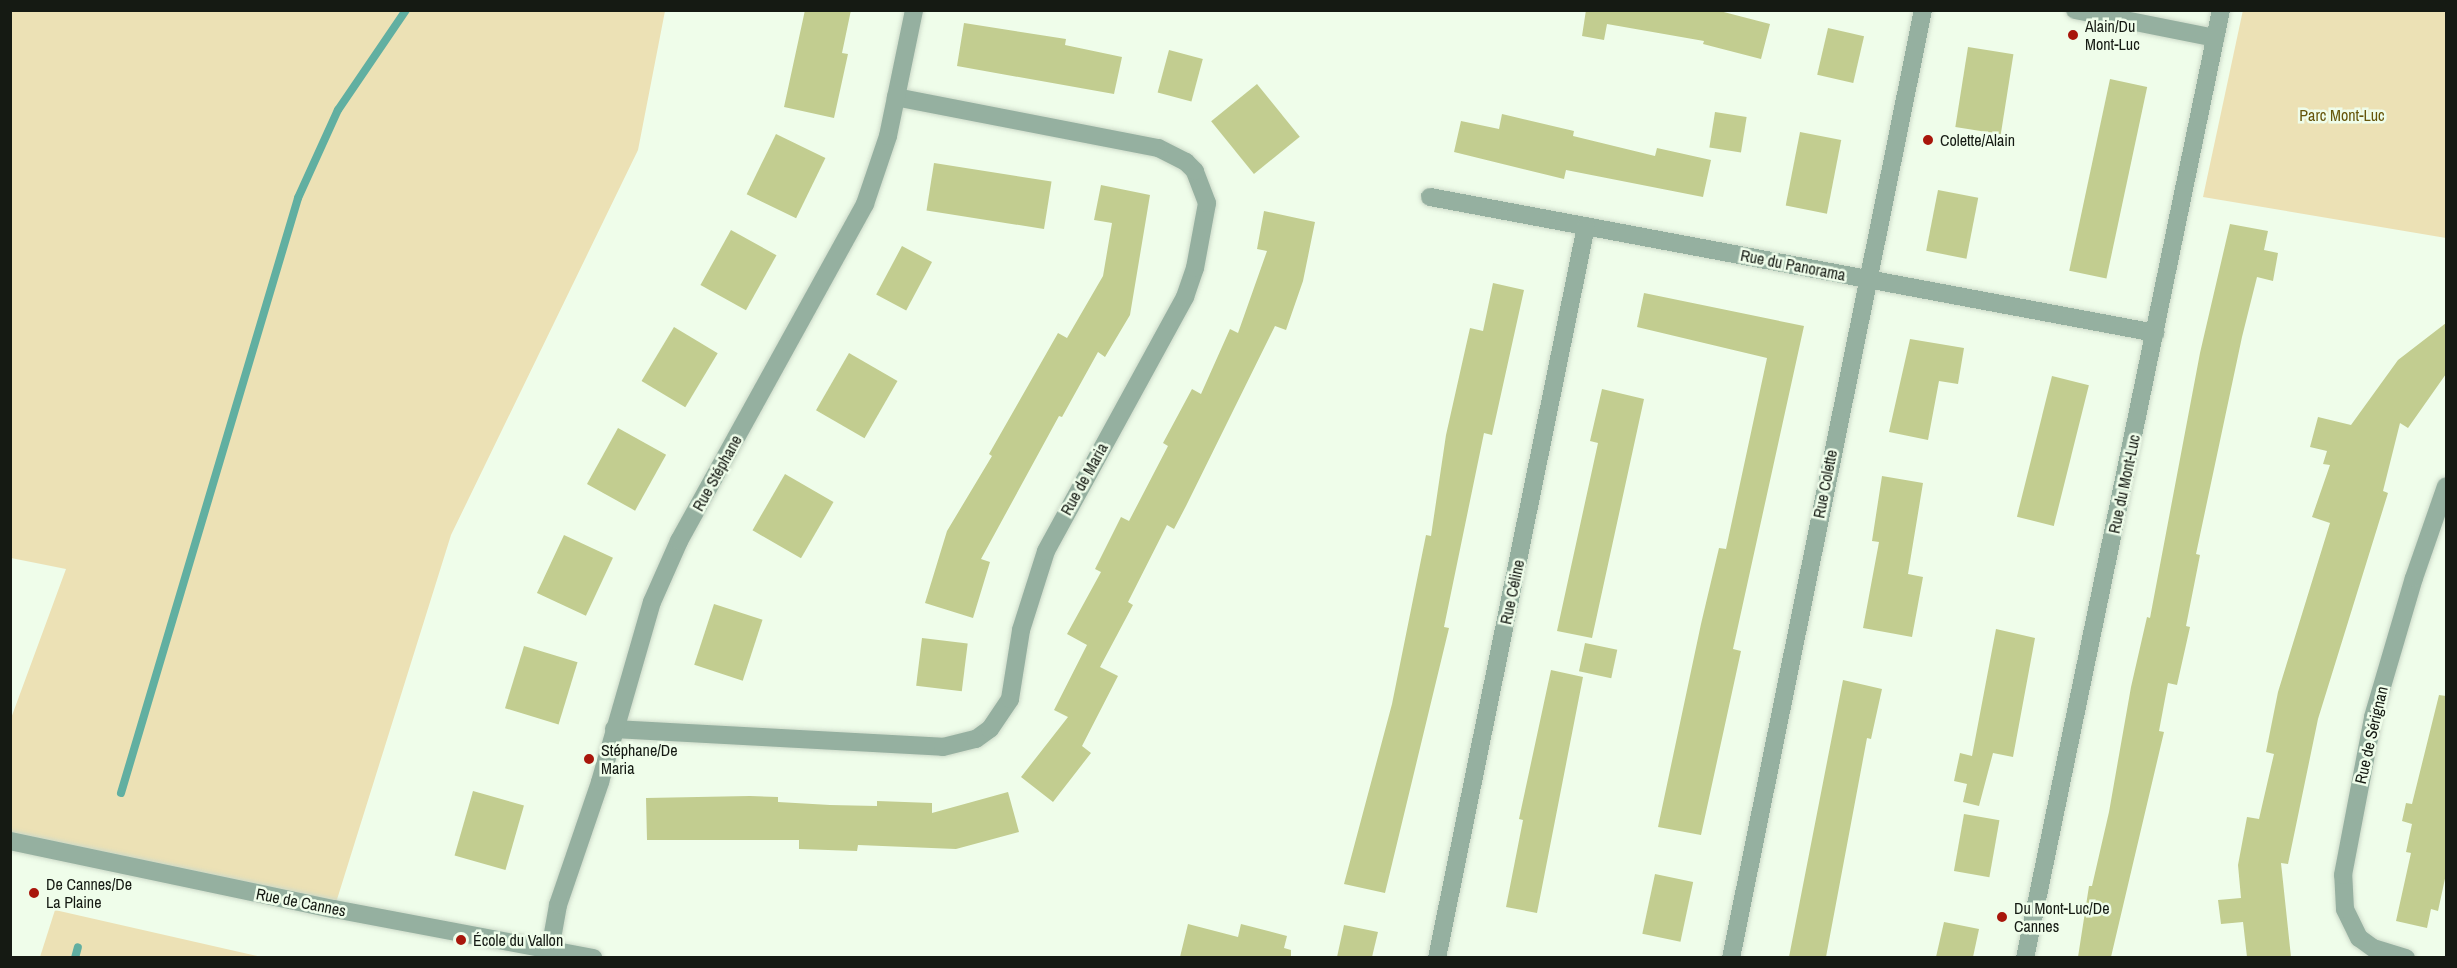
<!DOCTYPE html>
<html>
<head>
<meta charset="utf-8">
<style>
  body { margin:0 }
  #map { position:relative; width:2457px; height:968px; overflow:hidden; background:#effdea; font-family:"Archivo Narrow",sans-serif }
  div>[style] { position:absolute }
  .green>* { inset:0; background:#ece1b5 }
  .stream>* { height:8px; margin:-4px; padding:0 4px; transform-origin:4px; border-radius:4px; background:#61afa1 }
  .building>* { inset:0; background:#c2cd90; transform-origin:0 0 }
  .roads { filter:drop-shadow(0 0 2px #ccd9c8) drop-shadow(0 0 2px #ccd9c8) }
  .minor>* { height:18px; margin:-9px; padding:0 9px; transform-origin:9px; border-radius:9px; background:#95b0a0 }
  .dots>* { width:16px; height:16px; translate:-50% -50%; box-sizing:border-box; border:3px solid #effdea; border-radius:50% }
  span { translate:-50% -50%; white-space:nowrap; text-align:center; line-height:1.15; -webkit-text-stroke:5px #effdea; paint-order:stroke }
  .poi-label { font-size:16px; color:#151a13 }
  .left { translate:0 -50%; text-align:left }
  .park-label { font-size:16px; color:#66550a }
  .street-label { font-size:16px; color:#151a13 }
  .frame { position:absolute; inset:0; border:12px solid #151a13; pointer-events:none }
</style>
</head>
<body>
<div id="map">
  <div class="green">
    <div style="clip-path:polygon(2243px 10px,2446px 11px,2446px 238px,2203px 197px)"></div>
    <div style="clip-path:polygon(11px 11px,665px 11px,638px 150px,451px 535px,334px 909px,11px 841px,10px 721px,66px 569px,11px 558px)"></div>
    <div style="clip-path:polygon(55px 910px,262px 957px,40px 957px)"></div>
  </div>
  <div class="stream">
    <div style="left:121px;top:793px;width:621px;rotate:-73.43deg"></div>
    <div style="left:298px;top:198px;width:97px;rotate:-65.6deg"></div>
    <div style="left:338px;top:110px;width:121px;rotate:-55.8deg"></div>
    <div style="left:75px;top:958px;width:11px;rotate:-75deg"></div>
  </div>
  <div class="building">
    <div style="clip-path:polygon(805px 10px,851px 10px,842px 53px,848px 54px,834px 118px,784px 107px)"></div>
    <div style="clip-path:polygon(1586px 10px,1716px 10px,1770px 24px,1761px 59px,1703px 44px,1704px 41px,1607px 24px,1604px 40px,1582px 36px)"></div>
    <div style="clip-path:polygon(964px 23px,1066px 39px,1065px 45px,1122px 57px,1114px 94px,957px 66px)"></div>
    <div style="left:1828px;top:28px;width:37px;height:48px;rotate:13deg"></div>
    <div style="left:1968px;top:47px;width:46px;height:81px;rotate:9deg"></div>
    <div style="left:1169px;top:50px;width:35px;height:44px;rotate:15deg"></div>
    <div style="left:2110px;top:79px;width:38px;height:196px;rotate:12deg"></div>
    <div style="left:1257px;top:84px;width:68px;height:59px;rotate:51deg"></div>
    <div style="left:1715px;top:112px;width:32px;height:36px;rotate:9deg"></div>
    <div style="clip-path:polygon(1502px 114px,1574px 131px,1573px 136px,1655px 156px,1657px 148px,1711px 160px,1703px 197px,1566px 170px,1564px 179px,1454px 152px,1461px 121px,1499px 129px)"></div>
    <div style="left:1800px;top:132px;width:42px;height:75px;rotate:11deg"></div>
    <div style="left:776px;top:134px;width:55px;height:67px;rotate:26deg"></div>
    <div style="left:934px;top:163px;width:119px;height:48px;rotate:9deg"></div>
    <div style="clip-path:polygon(1101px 185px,1150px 195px,1130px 315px,1105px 357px,1098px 352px,1062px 417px,1059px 416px,981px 559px,990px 562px,973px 618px,925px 603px,947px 531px,992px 456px,989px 454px,1058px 333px,1067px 338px,1103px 276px,1112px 223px,1094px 220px)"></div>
    <div style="left:1938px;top:190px;width:41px;height:62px;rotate:11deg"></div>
    <div style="clip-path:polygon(1264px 211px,1315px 222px,1303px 281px,1286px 330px,1275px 326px,1186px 506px,1174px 529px,1167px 525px,1128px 602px,1133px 605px,1100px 667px,1118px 676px,1082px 746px,1091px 753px,1053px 802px,1021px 777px,1068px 717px,1054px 710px,1087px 645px,1067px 634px,1101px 572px,1095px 569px,1121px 517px,1129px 521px,1168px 446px,1163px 443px,1192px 389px,1201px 394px,1230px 329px,1238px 333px,1267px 251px,1257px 249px)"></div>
    <div style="clip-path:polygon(2230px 224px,2268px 231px,2264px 250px,2278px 253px,2273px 281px,2257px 277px,2242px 337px,2196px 554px,2200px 555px,2186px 626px,2190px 627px,2177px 685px,2168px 683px,2159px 731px,2164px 732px,2111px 957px,2078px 957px,2089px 886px,2092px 886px,2109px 812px,2131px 687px,2147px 617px,2150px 618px,2200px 353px)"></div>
    <div style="left:731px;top:230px;width:52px;height:63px;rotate:29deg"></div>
    <div style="left:902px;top:246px;width:34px;height:55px;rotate:28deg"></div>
    <div style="clip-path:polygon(1493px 283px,1524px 290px,1492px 435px,1484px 433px,1444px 627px,1449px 628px,1385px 893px,1344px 884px,1392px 704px,1426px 535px,1431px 536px,1446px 435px,1470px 328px,1483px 331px)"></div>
    <div style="clip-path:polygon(1644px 293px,1804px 326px,1733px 649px,1741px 651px,1701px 835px,1658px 827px,1701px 624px,1719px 548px,1726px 549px,1767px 358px,1637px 327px)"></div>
    <div style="clip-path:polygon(2446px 323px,2446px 374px,2408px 428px,2400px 423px,2383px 491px,2388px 493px,2318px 719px,2288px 864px,2281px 863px,2291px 957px,2247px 957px,2243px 922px,2221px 924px,2218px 900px,2241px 898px,2238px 865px,2247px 817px,2259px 819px,2274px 754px,2266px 752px,2278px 692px,2330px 523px,2312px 517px,2330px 465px,2323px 464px,2327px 451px,2310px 447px,2318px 417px,2351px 425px,2398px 360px)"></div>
    <div style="left:674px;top:327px;width:51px;height:63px;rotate:31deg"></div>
    <div style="clip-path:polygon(1910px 339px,1964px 348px,1958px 384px,1939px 381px,1928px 440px,1889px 432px)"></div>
    <div style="left:849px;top:353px;width:56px;height:66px;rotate:30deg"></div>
    <div style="left:2052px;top:376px;width:38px;height:145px;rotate:14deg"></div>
    <div style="clip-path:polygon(1602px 389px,1644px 399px,1592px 638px,1557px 631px,1598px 443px,1590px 441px)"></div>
    <div style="left:618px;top:428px;width:55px;height:64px;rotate:29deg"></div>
    <div style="left:785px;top:474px;width:56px;height:65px;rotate:30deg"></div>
    <div style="clip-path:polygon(1882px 476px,1923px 483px,1908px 574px,1923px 577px,1912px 637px,1863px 628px,1879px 542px,1872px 541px)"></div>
    <div style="left:564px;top:535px;width:54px;height:64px;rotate:25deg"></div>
    <div style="left:714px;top:604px;width:51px;height:64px;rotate:18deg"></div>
    <div style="clip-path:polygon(1996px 629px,2035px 638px,2013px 757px,1993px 753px,1979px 806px,1963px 802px,1967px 784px,1954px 781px,1960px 753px,1972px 756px)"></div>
    <div style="left:922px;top:638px;width:46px;height:48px;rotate:7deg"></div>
    <div style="left:1585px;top:643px;width:33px;height:29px;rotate:12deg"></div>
    <div style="left:524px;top:646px;width:56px;height:65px;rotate:17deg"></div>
    <div style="clip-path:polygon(1551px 670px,1583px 677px,1537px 913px,1506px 907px,1523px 820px,1519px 819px)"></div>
    <div style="clip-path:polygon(1843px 680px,1882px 689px,1871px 739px,1867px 738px,1826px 957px,1789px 957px)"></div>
    <div style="clip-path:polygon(2439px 695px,2446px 696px,2446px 874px,2438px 911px,2431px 909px,2427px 928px,2396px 921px,2411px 853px,2406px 852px,2412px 824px,2402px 821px,2406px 803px,2412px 804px)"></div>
    <div style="left:473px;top:791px;width:53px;height:67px;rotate:16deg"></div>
    <div style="clip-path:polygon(1008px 792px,1019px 832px,956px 849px,858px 845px,857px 851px,799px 849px,799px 840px,647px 840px,646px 798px,750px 796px,778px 797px,778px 802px,830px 805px,877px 806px,877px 801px,932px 803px,932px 813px)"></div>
    <div style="left:1964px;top:814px;width:36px;height:58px;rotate:10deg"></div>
    <div style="left:1655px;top:874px;width:39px;height:61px;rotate:12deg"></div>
    <div style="clip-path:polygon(1944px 922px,1979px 929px,1973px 957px,1936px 957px)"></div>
    <div style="clip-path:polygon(1188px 924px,1238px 937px,1241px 924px,1287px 936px,1284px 948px,1291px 950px,1291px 957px,1180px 957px)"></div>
    <div style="clip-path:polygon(1344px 925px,1378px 932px,1372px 957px,1337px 957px)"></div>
  </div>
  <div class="roads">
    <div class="minor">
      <div style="left:2075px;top:10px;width:143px;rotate:11.3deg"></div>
      <div style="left:1430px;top:197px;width:738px;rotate:10.62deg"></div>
      <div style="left:614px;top:729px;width:329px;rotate:3.1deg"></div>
      <div style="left:943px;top:747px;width:34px;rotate:-14deg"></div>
      <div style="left:976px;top:739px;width:17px;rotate:-36deg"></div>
      <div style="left:990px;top:729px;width:36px;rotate:-56deg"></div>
      <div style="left:1010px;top:699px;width:70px;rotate:-80.9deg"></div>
      <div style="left:1021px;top:630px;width:83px;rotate:-72.4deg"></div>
      <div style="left:1046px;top:551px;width:290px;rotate:-61.3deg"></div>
      <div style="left:1185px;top:297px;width:31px;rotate:-71deg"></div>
      <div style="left:1195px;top:268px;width:66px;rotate:-79.5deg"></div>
      <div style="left:1207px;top:203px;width:34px;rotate:-111deg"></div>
      <div style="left:1195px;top:171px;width:13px;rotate:-135deg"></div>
      <div style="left:1186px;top:162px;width:31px;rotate:-153deg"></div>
      <div style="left:1158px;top:148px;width:267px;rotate:-169deg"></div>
      <div style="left:10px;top:841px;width:331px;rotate:11.9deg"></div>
      <div style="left:334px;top:909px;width:264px;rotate:10.7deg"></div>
      <div style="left:550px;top:950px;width:46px;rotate:-79.9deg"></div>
      <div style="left:558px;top:905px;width:130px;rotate:-71.1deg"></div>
      <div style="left:600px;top:782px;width:187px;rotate:-73.9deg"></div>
      <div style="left:652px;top:602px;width:67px;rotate:-66.1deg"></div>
      <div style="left:679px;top:541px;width:385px;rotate:-61.1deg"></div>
      <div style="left:865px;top:204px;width:72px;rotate:-71.3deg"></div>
      <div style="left:888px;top:136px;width:129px;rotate:-78.3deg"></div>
      <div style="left:1437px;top:958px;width:747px;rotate:-78.49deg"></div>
      <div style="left:1731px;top:958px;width:967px;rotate:-78.55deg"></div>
      <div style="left:2025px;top:958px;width:968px;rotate:-78.32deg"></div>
      <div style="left:2406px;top:958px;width:34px;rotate:-163deg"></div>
      <div style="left:2373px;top:948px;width:17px;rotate:-144deg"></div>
      <div style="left:2359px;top:938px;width:32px;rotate:-116deg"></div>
      <div style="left:2345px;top:909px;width:34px;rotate:-93deg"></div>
      <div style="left:2343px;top:875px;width:161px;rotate:-79.2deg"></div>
      <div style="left:2373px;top:717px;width:145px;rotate:-73.6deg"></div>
      <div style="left:2414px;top:578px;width:97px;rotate:-70.8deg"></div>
    </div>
  </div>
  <div class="dots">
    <div style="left:2073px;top:35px;background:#a8160b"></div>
    <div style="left:1928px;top:140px;background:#a8160b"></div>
    <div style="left:589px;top:759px;background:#a8160b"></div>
    <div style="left:34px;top:893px;background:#a8160b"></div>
    <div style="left:2002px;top:917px;background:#a8160b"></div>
    <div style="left:461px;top:940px;background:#a8160b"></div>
  </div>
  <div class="poi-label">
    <span class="left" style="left:2085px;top:35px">Alain/Du<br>Mont-Luc</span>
    <span class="left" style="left:1940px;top:140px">Colette/Alain</span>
    <span class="left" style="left:601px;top:759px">Stéphane/De<br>Maria</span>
    <span class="left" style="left:46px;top:893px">De Cannes/De<br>La Plaine</span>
    <span class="left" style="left:2014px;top:917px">Du Mont-Luc/De<br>Cannes</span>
    <span class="left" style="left:473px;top:940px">École du Vallon</span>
  </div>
  <div class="park-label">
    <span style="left:2342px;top:115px">Parc Mont-Luc</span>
  </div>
  <div class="street-label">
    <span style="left:1793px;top:265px;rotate:11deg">Rue du Panorama</span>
    <span style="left:717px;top:473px;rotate:-61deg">Rue Stéphane</span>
    <span style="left:1084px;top:479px;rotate:-61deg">Rue de Maria</span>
    <span style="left:1825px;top:484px;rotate:-79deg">Rue Colette</span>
    <span style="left:2124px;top:484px;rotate:-78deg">Rue du Mont-Luc</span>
    <span style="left:1512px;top:592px;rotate:-78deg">Rue Céline</span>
    <span style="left:2371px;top:735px;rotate:-77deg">Rue de Sérignan</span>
    <span style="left:301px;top:902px;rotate:11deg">Rue de Cannes</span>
  </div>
  <div class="frame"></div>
</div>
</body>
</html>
